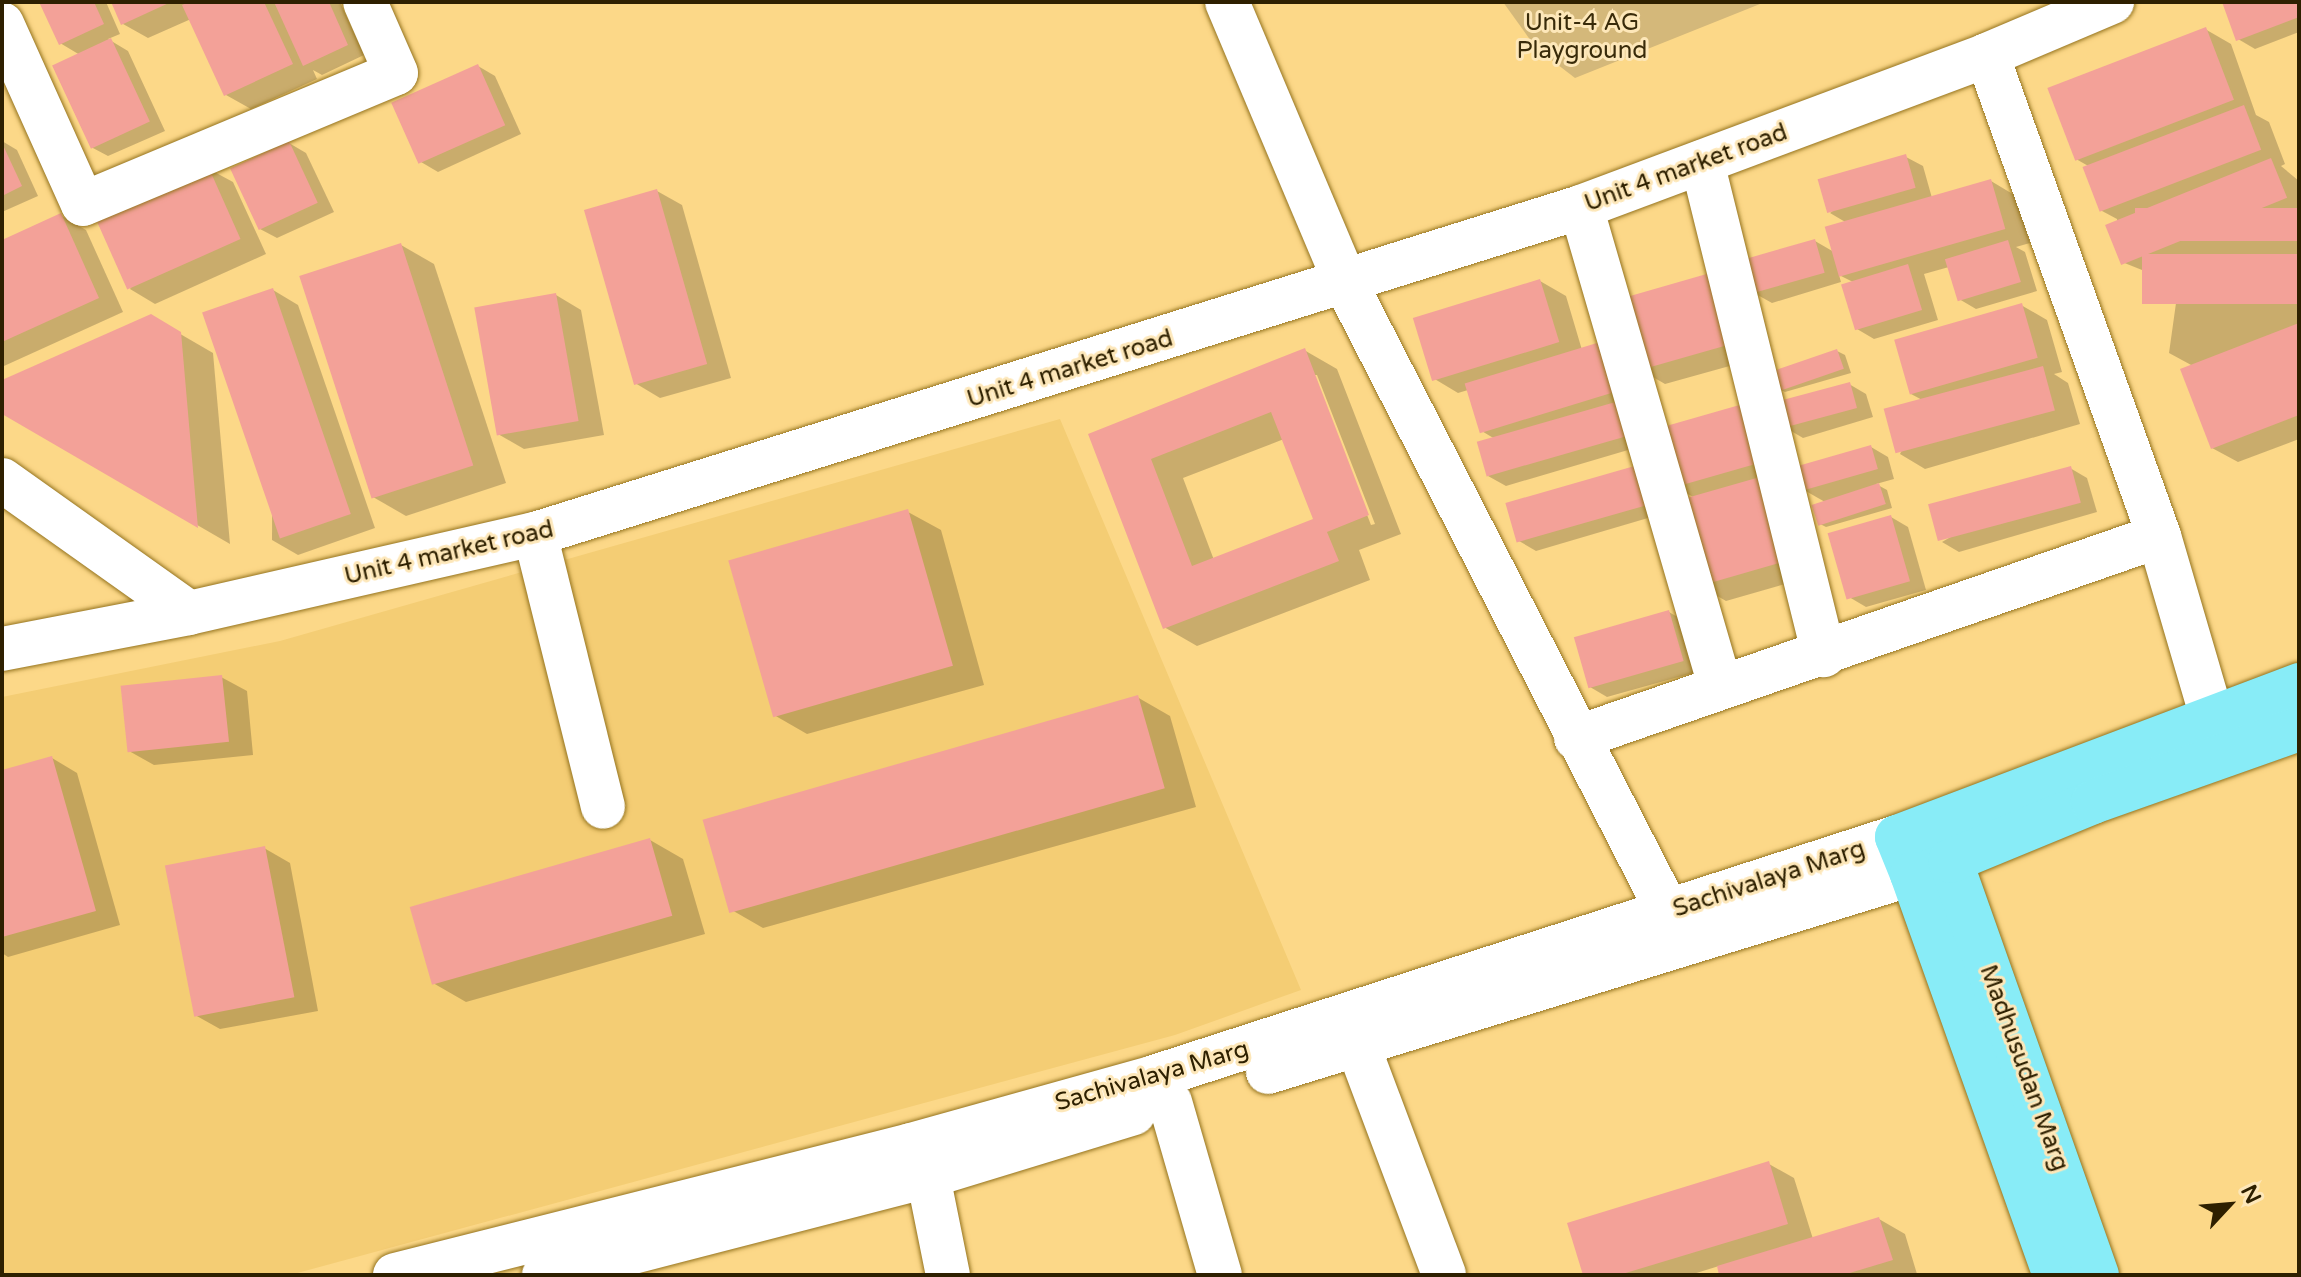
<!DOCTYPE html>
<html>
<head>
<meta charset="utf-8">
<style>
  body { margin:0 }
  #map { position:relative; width:2301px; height:1277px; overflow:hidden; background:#fcd888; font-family:"Varela Round",sans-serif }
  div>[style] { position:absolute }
  .built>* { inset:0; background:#f4cd74 }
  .green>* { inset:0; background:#d4b87a }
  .shadow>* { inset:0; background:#0003 }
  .building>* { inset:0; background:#f3a198; transform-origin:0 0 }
  .roads { filter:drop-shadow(0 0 2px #95741f) drop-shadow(0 0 2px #95741f) }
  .minor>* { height:44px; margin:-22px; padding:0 22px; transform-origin:22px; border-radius:22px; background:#fff }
  .major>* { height:44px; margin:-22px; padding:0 22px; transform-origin:22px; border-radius:22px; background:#88ecf7 }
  span { translate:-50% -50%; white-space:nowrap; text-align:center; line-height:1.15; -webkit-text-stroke:6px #fde7b9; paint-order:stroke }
  .park-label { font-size:24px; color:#392b0a }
  .street-label { font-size:24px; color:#2e2000 }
  .frame { position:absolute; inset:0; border:4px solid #2e2000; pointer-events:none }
  .north { position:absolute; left:2189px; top:1165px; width:80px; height:80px; -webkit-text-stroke:6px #fde7b9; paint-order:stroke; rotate:64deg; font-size:22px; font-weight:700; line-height:32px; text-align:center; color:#2e2000 }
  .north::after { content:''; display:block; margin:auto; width:28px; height:36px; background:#2e2000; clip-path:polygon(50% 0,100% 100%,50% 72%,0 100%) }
</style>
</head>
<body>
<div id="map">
  <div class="built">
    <div style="clip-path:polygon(1060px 419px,1301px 990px,1175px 1035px,290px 1275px,2px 1275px,2px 697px,280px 641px)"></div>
  </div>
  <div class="green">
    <div style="clip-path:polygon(1503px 2px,1765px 2px,1575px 78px,1536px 48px)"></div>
  </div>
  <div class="shadow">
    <div style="clip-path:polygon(41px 2px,106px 2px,120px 34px,108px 39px,128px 51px,165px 131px,108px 156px,91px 147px,80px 55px,60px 43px)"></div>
    <div style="clip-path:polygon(113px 2px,340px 2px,364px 55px,322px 75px,313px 70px,317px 79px,251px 109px,226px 95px,191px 19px,148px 38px,123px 24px)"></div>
    <div style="clip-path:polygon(2225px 2px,2299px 2px,2299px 32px,2255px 49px,2238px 39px)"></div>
    <div style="clip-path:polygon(2205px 29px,2231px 44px,2256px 115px,2269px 122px,2285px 164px,2281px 166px,2299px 181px,2299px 439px,2238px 462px,2212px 448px,2193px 366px,2169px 353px,2176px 303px,2159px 294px,2152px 274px,2122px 262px,2117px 219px,2102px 211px,2090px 167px,2076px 159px)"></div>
    <div style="clip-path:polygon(478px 66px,495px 76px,521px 134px,438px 172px,421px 162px)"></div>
    <div style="clip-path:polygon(2px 141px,17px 150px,38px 196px,2px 212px)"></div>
    <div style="clip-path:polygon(289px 143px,306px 153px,334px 212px,277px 238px,260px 229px)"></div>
    <div style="clip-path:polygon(1906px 157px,1923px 166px,1932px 198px,1991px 181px,2016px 196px,2030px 243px,2016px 247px,2025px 252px,2037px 291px,1976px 309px,1959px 299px,1949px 267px,1924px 274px,1938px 320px,1874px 339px,1857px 329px,1853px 282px,1839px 275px,1841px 282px,1772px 303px,1754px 293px,1815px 241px,1834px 252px,1847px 223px,1830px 213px)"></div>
    <div style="clip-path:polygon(207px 168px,233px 182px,266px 254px,155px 304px,130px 289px)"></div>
    <div style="clip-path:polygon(657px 191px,682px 205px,731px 378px,660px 398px,635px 383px)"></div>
    <div style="clip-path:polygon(60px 215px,86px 230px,123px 312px,4px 366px,2px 242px)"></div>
    <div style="clip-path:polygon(401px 245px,434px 264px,506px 483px,406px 516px,373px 497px)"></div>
    <div style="clip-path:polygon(1540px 281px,1566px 296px,1582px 350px,1610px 342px,1620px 301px,1762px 357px,1665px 384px,1639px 369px,1645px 445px,1506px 486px,1488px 476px,1495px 439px,1480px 430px,1468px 390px,1458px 393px,1433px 378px)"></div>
    <div style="clip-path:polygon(273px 290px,298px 305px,375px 528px,298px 555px,272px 540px)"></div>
    <div style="clip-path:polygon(556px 295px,581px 310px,604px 435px,524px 449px,498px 434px)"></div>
    <div style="clip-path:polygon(2021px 305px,2047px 320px,2062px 372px,2054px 374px,2068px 383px,2080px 424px,1925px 469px,1900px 454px,1926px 402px,1911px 394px)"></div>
    <div style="clip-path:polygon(151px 317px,213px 353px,230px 544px,2px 412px,2px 382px)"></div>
    <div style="clip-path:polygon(evenodd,1304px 350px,1337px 369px,1401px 534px,1359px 550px,1370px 580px,1197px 646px,1164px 627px,1090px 436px,1304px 350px,1313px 375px,1317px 375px,1375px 524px,1371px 525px,1313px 375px,1304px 350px,1284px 439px,1315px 520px,1214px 560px,1183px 478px,1284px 439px)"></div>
    <div style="clip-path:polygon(1837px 351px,1845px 355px,1851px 373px,1785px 392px,1777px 388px)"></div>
    <div style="clip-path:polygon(1849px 384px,1866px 394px,1873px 417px,1803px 438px,1786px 428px)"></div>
    <div style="clip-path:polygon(1659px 431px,1783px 470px,1756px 478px,1785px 494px,1809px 577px,1726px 601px,1700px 586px,1695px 498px,1675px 487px)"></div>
    <div style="clip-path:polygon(1871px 447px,1888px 457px,1894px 479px,1876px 484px,1887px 490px,1892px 508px,1826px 527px,1818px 523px,1825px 502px,1804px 490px)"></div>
    <div style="clip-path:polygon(1637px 468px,1665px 513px,1536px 551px,1519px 541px)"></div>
    <div style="clip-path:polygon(2070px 468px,2087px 478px,2097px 512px,1959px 552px,1942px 542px)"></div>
    <div style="clip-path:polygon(908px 512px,941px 530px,984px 685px,807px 734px,774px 715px)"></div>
    <div style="clip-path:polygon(1891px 517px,1908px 527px,1926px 590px,1866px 607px,1849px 597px)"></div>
    <div style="clip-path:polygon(1669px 612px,1686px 622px,1700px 671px,1607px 697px,1590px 687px)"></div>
    <div style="clip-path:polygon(221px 677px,247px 691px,253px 755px,154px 765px,129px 751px)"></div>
    <div style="clip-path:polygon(1137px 697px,1170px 716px,1196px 807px,763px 928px,730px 909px)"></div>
    <div style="clip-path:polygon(52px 758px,77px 773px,120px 925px,8px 957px,2px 953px,2px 772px)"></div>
    <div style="clip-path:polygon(650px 840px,683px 859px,705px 934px,466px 1002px,433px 983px)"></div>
    <div style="clip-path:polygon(264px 848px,290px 863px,318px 1011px,220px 1029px,195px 1015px)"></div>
    <div style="clip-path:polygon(1769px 1164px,1794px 1178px,1813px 1239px,1879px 1219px,1905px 1234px,1917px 1274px,1722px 1275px,1719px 1266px,1690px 1275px,1585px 1275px)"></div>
  </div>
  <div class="building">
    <div style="clip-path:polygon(39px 2px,94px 2px,104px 24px,59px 45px)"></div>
    <div style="clip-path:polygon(111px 2px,171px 2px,121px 25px)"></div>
    <div style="clip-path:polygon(189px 2px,264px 2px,293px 64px,224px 96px,182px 5px)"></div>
    <div style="clip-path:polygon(274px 2px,329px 2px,348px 45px,303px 66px)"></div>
    <div style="clip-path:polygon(2222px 2px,2299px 2px,2299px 17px,2236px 41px)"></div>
    <div style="left:2206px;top:27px;width:78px;height:170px;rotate:69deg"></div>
    <div style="left:111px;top:38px;width:92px;height:65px;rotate:65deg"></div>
    <div style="left:478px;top:64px;width:67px;height:95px;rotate:66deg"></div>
    <div style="left:2244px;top:105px;width:48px;height:173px;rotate:69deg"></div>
    <div style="left:289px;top:141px;width:68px;height:65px;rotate:65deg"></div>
    <div style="clip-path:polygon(2px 143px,22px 186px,2px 196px)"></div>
    <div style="left:1906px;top:154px;width:35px;height:92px;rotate:74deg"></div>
    <div style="left:2271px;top:158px;width:43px;height:179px;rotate:68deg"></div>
    <div style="left:208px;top:166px;width:80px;height:124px;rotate:66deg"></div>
    <div style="left:1991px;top:179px;width:52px;height:173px;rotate:74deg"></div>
    <div style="left:657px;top:189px;width:182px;height:76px;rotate:74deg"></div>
    <div style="left:2299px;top:208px;width:33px;height:164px;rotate:90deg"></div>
    <div style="clip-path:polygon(61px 213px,99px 298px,2px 342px,2px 240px)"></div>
    <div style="left:1815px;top:239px;width:35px;height:75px;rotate:74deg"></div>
    <div style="left:2008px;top:240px;width:44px;height:66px;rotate:73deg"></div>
    <div style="left:401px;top:243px;width:234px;height:107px;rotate:72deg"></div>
    <div style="left:2299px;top:254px;width:50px;height:157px;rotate:90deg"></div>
    <div style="left:1908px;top:264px;width:48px;height:70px;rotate:73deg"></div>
    <div style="left:1717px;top:271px;width:74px;height:103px;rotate:74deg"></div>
    <div style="left:1540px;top:279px;width:66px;height:133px;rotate:73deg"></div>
    <div style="left:273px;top:288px;width:239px;height:75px;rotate:71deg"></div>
    <div style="left:556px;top:293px;width:130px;height:83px;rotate:80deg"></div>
    <div style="left:2022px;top:303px;width:57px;height:133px;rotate:74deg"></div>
    <div style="clip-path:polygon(151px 314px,181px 332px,198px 528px,2px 414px,2px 380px)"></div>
    <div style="clip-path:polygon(2299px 323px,2299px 415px,2211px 449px,2180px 369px)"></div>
    <div style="left:1610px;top:339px;width:52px;height:152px;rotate:73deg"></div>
    <div style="clip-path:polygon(evenodd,1305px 348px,1369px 515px,1327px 532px,1339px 561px,1163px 629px,1088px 434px,1305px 348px,1271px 412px,1313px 519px,1192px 566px,1151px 459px,1271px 412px)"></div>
    <div style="left:1837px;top:349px;width:21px;height:71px;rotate:71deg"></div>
    <div style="left:2043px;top:366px;width:46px;height:165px;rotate:75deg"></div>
    <div style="left:1850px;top:382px;width:27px;height:76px;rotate:75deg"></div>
    <div style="left:1619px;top:401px;width:36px;height:148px;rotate:74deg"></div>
    <div style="left:1750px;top:402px;width:61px;height:98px;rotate:74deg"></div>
    <div style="left:1871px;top:445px;width:25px;height:78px;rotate:74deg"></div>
    <div style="left:1638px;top:465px;width:41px;height:138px;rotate:74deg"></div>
    <div style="left:2071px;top:466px;width:38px;height:148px;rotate:75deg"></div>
    <div style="left:1760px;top:477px;width:88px;height:90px;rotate:74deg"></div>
    <div style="left:1879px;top:483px;width:22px;height:71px;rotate:72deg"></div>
    <div style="left:908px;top:509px;width:163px;height:187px;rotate:74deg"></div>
    <div style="left:1891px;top:515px;width:69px;height:66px;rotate:74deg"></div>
    <div style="left:1669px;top:610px;width:53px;height:99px;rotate:74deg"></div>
    <div style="left:222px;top:675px;width:67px;height:102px;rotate:84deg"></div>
    <div style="left:1138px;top:695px;width:97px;height:453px;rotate:74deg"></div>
    <div style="clip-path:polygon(52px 756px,96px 911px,2px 937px,2px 770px)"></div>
    <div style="left:650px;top:838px;width:81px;height:250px;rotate:74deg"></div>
    <div style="left:265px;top:846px;width:154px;height:102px;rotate:79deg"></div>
    <div style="clip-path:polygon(1769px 1161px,1788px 1224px,1619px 1275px,1583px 1275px,1567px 1223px)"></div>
    <div style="clip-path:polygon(1879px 1217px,1893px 1260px,1843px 1275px,1719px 1275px,1717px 1266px)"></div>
  </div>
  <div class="roads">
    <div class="minor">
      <div style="left:1227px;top:2px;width:306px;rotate:67.1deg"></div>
      <div style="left:1346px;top:284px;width:706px;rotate:62.85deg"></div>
      <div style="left:2px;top:24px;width:197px;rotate:65.8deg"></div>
      <div style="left:83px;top:204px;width:339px;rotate:-22.7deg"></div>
      <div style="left:396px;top:73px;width:77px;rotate:-113.6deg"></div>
      <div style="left:1987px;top:55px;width:511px;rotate:70.32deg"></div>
      <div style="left:2159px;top:536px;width:189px;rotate:73.7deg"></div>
      <div style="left:2212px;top:717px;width:38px;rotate:65deg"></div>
      <div style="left:1702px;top:162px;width:508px;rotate:76.1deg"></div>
      <div style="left:1581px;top:207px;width:499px;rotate:73.8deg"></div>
      <div style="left:2px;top:480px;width:229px;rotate:35.4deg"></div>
      <div style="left:535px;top:534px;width:281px;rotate:76deg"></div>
      <div style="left:2px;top:649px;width:190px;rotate:-10.9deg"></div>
      <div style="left:189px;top:613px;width:355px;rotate:-12.9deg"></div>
      <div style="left:535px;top:534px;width:1096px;rotate:-17.36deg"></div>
      <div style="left:1581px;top:207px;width:434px;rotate:-20.5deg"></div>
      <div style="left:1987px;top:55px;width:136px;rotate:-23deg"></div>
      <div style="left:1576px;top:738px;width:617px;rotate:-19.11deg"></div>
      <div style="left:1348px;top:1019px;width:273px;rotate:69.4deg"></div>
      <div style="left:1268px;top:1072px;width:674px;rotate:-17.09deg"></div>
      <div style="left:1170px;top:1102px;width:180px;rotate:73.9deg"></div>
      <div style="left:928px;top:1176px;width:101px;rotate:78.6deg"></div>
      <div style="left:395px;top:1275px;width:532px;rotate:-14.14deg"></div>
      <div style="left:911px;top:1145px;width:252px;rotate:-15.6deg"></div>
      <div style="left:1154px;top:1077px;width:781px;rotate:-17.9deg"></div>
      <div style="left:544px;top:1275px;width:397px;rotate:-14.5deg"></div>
      <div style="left:928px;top:1176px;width:215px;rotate:-17deg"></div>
    </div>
    <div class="major">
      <div style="left:1936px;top:823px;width:40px;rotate:69.8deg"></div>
      <div style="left:1950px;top:861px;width:40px;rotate:161.1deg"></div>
      <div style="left:1912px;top:874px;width:40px;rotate:-112deg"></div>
      <div style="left:1897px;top:837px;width:430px;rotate:-20.7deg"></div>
      <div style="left:1912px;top:874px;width:426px;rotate:70.4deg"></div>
      <div style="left:2097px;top:1275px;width:439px;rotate:-109.5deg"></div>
      <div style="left:1950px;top:861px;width:155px;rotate:-22.4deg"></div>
      <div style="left:2093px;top:802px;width:219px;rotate:-19.5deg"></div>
    </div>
  </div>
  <div class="park-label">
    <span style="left:1582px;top:37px">Unit-4 AG<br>Playground</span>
  </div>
  <div class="street-label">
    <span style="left:1686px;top:168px;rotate:-20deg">Unit 4 market road</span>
    <span style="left:1070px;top:369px;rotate:-17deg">Unit 4 market road</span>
    <span style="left:449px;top:553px;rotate:-13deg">Unit 4 market road</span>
    <span style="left:1769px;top:879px;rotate:-18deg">Sachivalaya Marg</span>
    <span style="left:2024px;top:1068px;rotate:70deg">Madhusudan Marg</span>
    <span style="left:1152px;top:1076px;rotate:-16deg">Sachivalaya Marg</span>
  </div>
  <div class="frame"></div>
  <div class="north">N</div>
</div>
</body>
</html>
